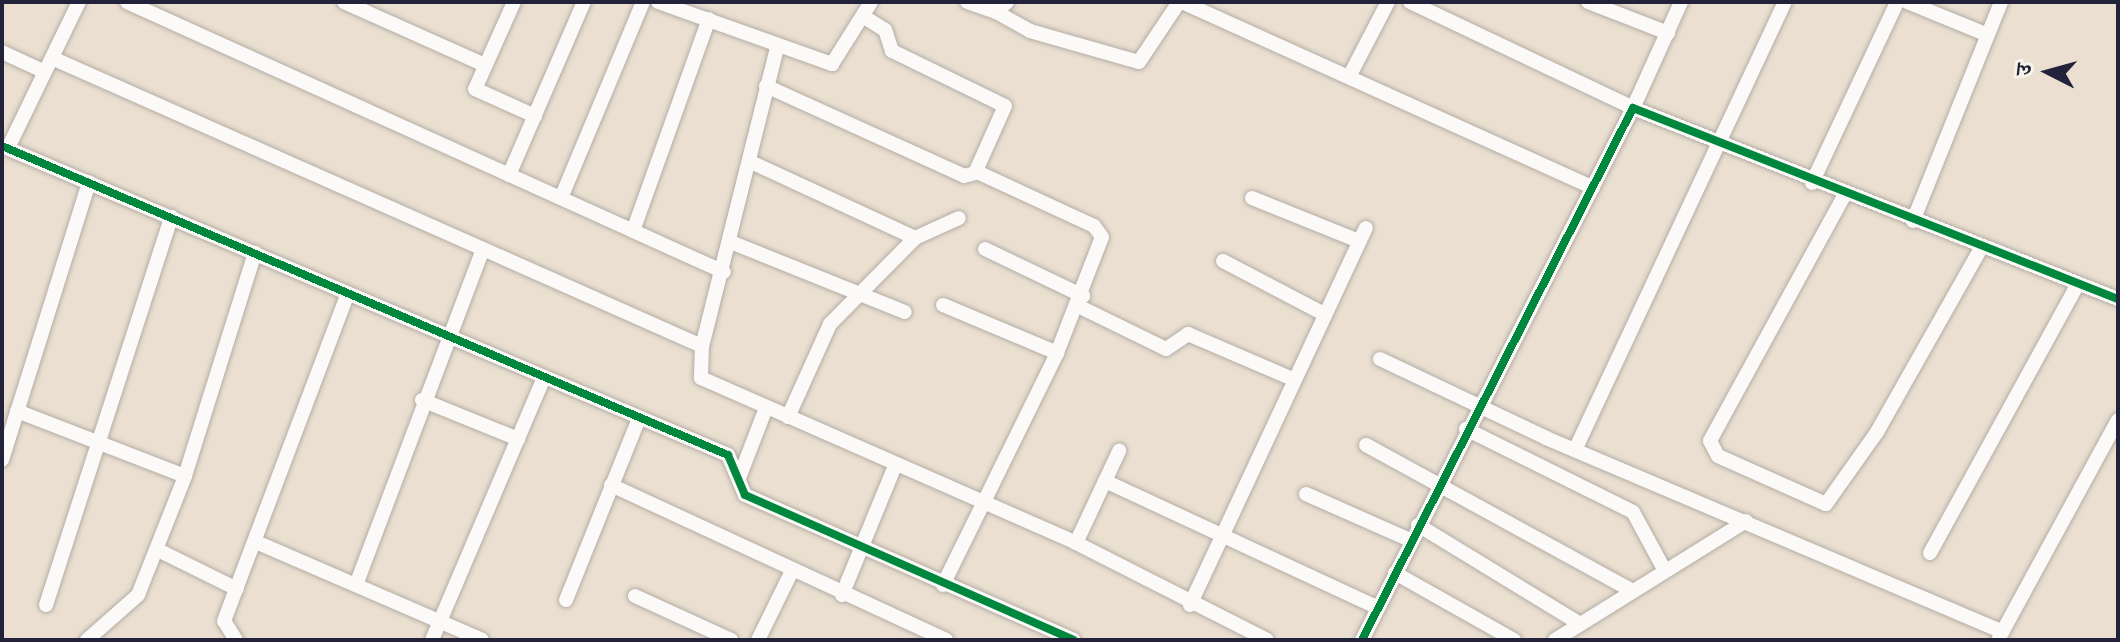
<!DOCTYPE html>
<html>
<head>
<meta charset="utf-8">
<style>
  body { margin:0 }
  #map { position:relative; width:2120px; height:642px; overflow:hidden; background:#eadfd0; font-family:"IM FELL Great Primer","Noto Serif Devanagari",serif }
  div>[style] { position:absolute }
  .roads { filter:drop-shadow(0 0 2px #b4ada6) drop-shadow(0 0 2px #b4ada6) }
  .street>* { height:14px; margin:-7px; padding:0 7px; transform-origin:7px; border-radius:7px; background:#fcfaf8 }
  .cycleway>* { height:8px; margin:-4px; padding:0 4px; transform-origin:4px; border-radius:4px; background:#00873e }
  span { translate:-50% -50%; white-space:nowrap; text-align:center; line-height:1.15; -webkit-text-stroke:7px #f7f3e8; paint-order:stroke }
  .frame { position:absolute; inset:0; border:4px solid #22223b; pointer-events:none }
  .north { position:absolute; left:2008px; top:32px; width:80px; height:80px; -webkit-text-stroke:6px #f7f3e8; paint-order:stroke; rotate:276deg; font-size:22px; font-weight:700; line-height:32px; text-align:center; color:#22223b }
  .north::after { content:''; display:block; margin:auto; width:28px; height:36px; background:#22223b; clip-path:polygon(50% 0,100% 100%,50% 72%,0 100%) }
</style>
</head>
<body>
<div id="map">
  <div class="roads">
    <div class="street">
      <div style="left:127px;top:2px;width:655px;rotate:24.34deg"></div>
      <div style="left:344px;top:2px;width:154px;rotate:24.1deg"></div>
      <div style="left:514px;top:2px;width:95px;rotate:114.1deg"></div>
      <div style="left:475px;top:89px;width:66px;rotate:24.2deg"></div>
      <div style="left:658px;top:2px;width:185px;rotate:19.6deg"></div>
      <div style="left:832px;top:64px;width:73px;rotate:-57.8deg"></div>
      <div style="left:967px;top:2px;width:31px;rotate:19deg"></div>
      <div style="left:996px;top:12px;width:15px;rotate:-42deg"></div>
      <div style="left:1182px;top:2px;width:451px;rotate:24.3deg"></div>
      <div style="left:1410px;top:2px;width:247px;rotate:25.4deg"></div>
      <div style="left:1633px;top:108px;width:116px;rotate:-65.6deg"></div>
      <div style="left:1588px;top:2px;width:86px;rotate:21.2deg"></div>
      <div style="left:1907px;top:2px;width:87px;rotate:22.2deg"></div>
      <div style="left:996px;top:12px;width:39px;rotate:29deg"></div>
      <div style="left:1030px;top:31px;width:113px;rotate:15.9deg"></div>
      <div style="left:1139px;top:62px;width:72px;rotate:-56.3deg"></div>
      <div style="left:777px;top:48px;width:307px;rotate:104.1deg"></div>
      <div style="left:702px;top:346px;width:32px;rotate:92deg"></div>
      <div style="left:701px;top:378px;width:410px;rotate:23.7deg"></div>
      <div style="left:1076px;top:543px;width:214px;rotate:26.9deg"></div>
      <div style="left:2px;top:52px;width:47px;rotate:24.9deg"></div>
      <div style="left:52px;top:58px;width:711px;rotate:23.9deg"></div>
      <div style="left:1350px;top:75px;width:82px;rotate:-62.5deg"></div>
      <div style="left:766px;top:86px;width:217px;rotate:24.4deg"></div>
      <div style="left:964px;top:176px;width:11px;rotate:-15deg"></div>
      <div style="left:975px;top:173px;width:73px;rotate:-65.9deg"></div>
      <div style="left:1005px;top:106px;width:126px;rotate:-154deg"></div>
      <div style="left:892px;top:51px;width:22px;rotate:-108deg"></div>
      <div style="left:885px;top:30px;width:26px;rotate:-148deg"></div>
      <div style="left:2px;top:146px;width:789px;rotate:23.06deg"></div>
      <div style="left:728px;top:455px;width:43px;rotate:67deg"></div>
      <div style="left:745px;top:495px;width:359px;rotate:23.8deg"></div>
      <div style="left:8px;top:148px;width:162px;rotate:-64.1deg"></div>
      <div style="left:753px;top:163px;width:179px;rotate:24.8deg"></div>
      <div style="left:915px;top:238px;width:48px;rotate:-24.4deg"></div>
      <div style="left:509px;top:175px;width:189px;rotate:-66.6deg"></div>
      <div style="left:1812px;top:183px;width:200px;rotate:-64.8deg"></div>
      <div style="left:1844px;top:196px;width:279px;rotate:118.7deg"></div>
      <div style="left:1710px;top:441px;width:17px;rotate:62deg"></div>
      <div style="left:1718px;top:456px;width:118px;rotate:24deg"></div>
      <div style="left:1826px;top:504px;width:88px;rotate:-54.7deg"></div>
      <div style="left:1877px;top:432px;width:211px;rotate:-60.5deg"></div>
      <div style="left:561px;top:198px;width:212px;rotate:-67.3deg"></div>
      <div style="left:1252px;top:198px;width:115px;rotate:21.9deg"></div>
      <div style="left:1913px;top:221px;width:236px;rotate:-68.1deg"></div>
      <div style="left:633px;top:231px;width:225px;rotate:-70.3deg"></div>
      <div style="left:733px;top:243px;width:185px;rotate:21.9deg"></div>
      <div style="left:985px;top:249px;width:109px;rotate:25.6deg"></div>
      <div style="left:1223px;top:261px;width:112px;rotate:27.7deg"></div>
      <div style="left:943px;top:305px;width:124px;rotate:22.8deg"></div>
      <div style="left:1078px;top:306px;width:98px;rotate:26deg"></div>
      <div style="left:1166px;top:349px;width:27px;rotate:-34deg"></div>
      <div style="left:1188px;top:334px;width:111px;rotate:23.3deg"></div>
      <div style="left:1380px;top:359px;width:184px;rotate:25.4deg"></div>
      <div style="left:1546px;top:438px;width:496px;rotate:23deg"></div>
      <div style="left:422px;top:400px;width:104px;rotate:22.1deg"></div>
      <div style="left:17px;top:411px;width:180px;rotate:21.2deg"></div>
      <div style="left:788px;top:417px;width:102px;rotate:-65.7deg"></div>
      <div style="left:830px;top:324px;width:121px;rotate:-45.3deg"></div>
      <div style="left:1466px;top:429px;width:186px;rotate:26.4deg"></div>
      <div style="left:1633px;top:512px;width:67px;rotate:61.5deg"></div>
      <div style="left:1366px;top:445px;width:304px;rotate:28.7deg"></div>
      <div style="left:1575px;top:450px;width:495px;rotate:-64.9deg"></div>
      <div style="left:2px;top:460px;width:291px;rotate:-72.6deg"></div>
      <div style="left:739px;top:478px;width:75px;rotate:-68.9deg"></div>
      <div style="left:1105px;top:481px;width:300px;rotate:24.9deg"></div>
      <div style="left:611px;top:485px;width:369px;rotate:24.8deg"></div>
      <div style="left:1306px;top:494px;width:114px;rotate:23.9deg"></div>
      <div style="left:1418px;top:525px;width:190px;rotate:31.4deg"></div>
      <div style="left:256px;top:542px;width:246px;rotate:23.4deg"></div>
      <div style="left:1076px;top:543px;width:102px;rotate:-64.9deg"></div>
      <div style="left:158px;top:550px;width:88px;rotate:26.3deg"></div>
      <div style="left:1930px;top:553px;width:307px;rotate:-61.2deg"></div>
      <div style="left:1395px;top:573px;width:137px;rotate:29.4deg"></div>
      <div style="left:356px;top:585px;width:359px;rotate:-69.3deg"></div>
      <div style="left:943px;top:585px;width:258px;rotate:-63.8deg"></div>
      <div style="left:1057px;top:353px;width:124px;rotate:-68.8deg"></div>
      <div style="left:1102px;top:237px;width:14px;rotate:-126deg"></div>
      <div style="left:1094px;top:226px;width:129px;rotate:-155.2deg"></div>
      <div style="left:842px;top:595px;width:137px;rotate:-67.7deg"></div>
      <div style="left:635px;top:596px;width:106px;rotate:24.6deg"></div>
      <div style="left:566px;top:600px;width:196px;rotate:-68.1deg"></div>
      <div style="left:46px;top:605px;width:408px;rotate:-72.1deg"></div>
      <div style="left:1190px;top:605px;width:416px;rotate:-65deg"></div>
      <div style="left:1999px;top:638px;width:248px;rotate:-61.4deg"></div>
      <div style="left:87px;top:640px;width:68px;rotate:-41.4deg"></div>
      <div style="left:138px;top:595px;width:128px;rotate:-68.4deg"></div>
      <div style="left:185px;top:476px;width:234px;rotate:-72.6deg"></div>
      <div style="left:236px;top:640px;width:22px;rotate:-122deg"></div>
      <div style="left:224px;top:621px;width:348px;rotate:-69.3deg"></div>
      <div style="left:432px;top:640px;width:286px;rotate:-66.9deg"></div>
      <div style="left:758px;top:640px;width:77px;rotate:-63.8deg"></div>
      <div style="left:1362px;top:640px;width:597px;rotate:-63.01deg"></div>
      <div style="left:1633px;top:108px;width:521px;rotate:21.5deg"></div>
      <div style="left:1555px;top:640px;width:225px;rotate:-31.9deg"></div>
    </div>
  </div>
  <div class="cycleway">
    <div style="left:2px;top:146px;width:789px;rotate:23.06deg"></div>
    <div style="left:728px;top:455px;width:43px;rotate:67deg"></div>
    <div style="left:745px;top:495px;width:359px;rotate:23.8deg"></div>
    <div style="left:1362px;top:640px;width:597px;rotate:-63.01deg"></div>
    <div style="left:1633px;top:108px;width:521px;rotate:21.5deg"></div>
  </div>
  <div class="frame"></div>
  <div class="north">उ</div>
</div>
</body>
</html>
